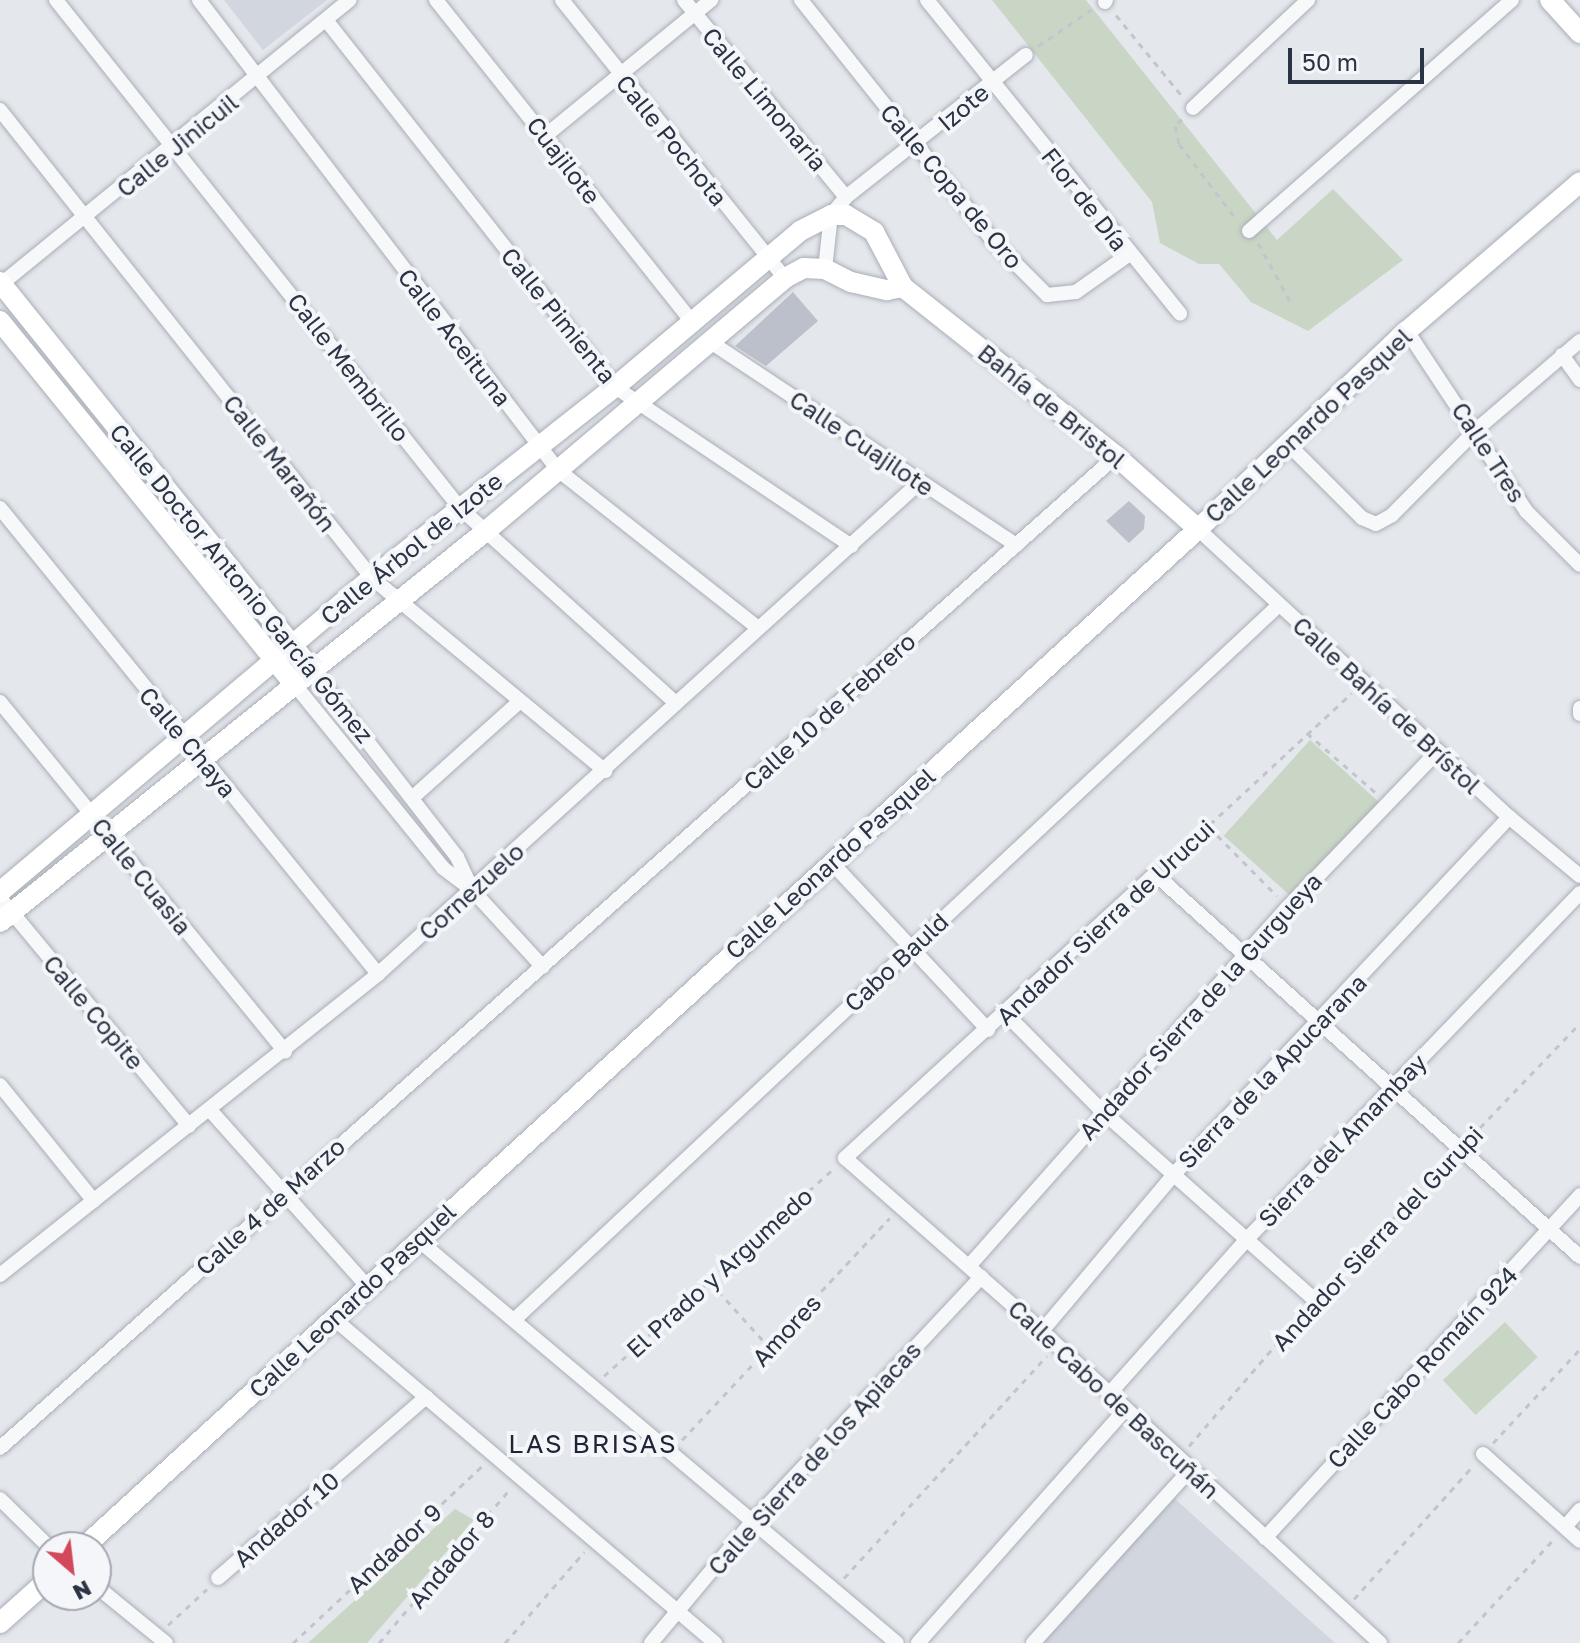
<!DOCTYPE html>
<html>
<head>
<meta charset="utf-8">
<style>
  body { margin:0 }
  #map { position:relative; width:1580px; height:1643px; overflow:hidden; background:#e4e7ec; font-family:"Golos Text",sans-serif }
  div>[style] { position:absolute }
  .built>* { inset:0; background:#d2d6de }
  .green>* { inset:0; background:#c9d6c5; transform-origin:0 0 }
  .building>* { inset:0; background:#bbc0ca }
  .path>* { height:3px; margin-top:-1.5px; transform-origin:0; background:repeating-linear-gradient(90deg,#c2c5cb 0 6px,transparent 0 12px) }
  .roads { filter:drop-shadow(0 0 2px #a9aeb7) drop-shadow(0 0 2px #a9aeb7) }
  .street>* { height:14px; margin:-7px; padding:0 7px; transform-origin:7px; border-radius:7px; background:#f7f8fa }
  .secondary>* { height:20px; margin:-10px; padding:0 10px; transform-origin:10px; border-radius:10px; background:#fff }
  span { translate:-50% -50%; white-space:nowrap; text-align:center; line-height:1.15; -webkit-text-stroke:8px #f4f6f9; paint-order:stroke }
  .street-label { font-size:24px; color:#2b3445 }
  .neighbourhood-label { font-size:26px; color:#1d2536; letter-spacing:2px }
  .north { position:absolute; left:32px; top:1531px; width:80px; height:80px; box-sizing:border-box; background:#f4f6f9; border:2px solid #a4a8b1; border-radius:50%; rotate:152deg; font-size:22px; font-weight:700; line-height:32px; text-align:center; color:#2b3445 }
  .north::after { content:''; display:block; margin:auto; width:28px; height:36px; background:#d1495b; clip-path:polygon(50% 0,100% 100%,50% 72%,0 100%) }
  .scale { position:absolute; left:1288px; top:48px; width:136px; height:36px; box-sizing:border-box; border:4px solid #2b3445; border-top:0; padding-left:10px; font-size:24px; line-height:28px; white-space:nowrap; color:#2b3445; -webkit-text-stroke:6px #f4f6f9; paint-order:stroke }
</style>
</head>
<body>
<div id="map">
  <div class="built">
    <div style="clip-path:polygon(224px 0,327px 0,263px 50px)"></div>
    <div style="clip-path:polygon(1174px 1498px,1335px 1643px,1041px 1643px)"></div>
  </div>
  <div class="green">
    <div style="clip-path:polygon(992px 0,1086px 0,1277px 240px,1333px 189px,1403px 260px,1308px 331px,1251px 302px,1219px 264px,1199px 264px,1160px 243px,1152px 202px)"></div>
    <div style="left:1310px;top:740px;width:96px;height:129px;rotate:42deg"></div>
    <div style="left:1505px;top:1322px;width:48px;height:85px;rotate:47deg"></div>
    <div style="clip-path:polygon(455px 1509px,474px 1520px,367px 1643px,308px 1643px)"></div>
  </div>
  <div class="building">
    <div style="clip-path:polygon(793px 292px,818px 321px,766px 366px,735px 346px)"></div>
    <div style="clip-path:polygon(1129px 501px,1145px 516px,1144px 529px,1129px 543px,1106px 521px)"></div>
  </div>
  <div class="path">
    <div style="left:1116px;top:15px;width:104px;rotate:50.8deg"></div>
    <div style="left:1038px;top:46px;width:64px;rotate:-34.2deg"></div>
    <div style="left:1182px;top:119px;width:10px;rotate:135deg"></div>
    <div style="left:1175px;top:126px;width:18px;rotate:77deg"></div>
    <div style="left:1179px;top:144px;width:96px;rotate:52.7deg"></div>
    <div style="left:1258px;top:243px;width:66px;rotate:61.1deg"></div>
    <div style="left:1307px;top:733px;width:91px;rotate:41deg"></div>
    <div style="left:1209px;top:827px;width:97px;rotate:45.4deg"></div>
    <div style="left:1166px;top:865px;width:253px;rotate:-42.8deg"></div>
    <div style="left:1472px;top:1136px;width:156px;rotate:-46.3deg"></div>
    <div style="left:710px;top:1282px;width:88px;rotate:47.8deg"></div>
    <div style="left:1325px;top:1289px;width:181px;rotate:-45.9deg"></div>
    <div style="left:604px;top:1376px;width:309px;rotate:-42.1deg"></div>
    <div style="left:682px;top:1440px;width:304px;rotate:-46.9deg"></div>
    <div style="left:1493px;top:1443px;width:128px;rotate:-47.2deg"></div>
    <div style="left:1189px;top:1446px;width:177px;rotate:-49.4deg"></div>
    <div style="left:844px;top:1578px;width:301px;rotate:-47.6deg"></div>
    <div style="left:1354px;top:1599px;width:177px;rotate:-48.2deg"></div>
    <div style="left:168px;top:1625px;width:53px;rotate:-42.7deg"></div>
    <div style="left:293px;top:1643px;width:260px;rotate:-43.1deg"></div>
    <div style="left:379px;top:1643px;width:201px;rotate:-49.6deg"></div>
    <div style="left:505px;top:1643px;width:121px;rotate:-49deg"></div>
    <div style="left:1458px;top:1643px;width:140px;rotate:-47.3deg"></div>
  </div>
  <div class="roads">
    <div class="street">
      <div style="left:56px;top:0;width:649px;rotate:51.51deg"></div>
      <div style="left:460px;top:508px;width:291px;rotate:42.1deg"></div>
      <div style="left:199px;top:0;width:591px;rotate:52.63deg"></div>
      <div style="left:558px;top:470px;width:255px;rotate:38.3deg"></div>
      <div style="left:436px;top:0;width:410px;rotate:51.5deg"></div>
      <div style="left:562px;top:0;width:356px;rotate:51.3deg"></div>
      <div style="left:684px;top:0;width:255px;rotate:50.6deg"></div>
      <div style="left:801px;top:0;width:311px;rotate:51.4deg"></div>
      <div style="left:995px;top:243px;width:74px;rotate:45deg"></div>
      <div style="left:1047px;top:295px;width:29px;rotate:-6deg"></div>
      <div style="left:1076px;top:292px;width:64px;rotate:-35.4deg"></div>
      <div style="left:927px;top:0;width:403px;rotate:51.1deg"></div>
      <div style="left:1105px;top:2px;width:2px;rotate:-63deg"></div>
      <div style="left:326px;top:20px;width:467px;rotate:51.8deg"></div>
      <div style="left:615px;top:387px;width:285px;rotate:33.9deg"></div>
      <div style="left:1193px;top:108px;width:158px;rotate:-43.2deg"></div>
      <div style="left:0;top:110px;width:598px;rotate:51.52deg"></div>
      <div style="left:372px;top:578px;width:303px;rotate:39.6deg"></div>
      <div style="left:545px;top:136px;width:215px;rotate:-39.3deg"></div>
      <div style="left:1249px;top:231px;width:350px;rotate:-41.3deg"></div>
      <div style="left:825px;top:269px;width:54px;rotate:-83.7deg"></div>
      <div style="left:831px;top:215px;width:23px;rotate:-50deg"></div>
      <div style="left:846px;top:197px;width:229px;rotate:-38.3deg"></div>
      <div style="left:0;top:285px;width:451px;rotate:-39.2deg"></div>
      <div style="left:1407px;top:331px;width:216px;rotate:56.5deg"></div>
      <div style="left:1526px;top:511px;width:76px;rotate:45deg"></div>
      <div style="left:709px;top:341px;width:369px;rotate:33.6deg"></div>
      <div style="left:1562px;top:355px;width:31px;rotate:54deg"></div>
      <div style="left:1288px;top:444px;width:105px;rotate:45deg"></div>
      <div style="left:1362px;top:518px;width:15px;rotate:23deg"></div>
      <div style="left:1376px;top:524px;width:18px;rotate:-29deg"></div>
      <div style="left:1392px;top:515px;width:120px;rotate:-45.3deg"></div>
      <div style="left:1476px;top:430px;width:137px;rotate:-40.6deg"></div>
      <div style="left:0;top:508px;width:600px;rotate:50.95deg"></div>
      <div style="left:1198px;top:529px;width:424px;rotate:42.8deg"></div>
      <div style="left:1509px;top:817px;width:92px;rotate:39.7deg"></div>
      <div style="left:312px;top:670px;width:237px;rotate:52.2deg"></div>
      <div style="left:457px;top:857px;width:33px;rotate:65deg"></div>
      <div style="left:295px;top:685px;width:235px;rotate:51deg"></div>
      <div style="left:443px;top:868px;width:38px;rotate:37deg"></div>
      <div style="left:473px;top:891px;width:103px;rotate:47.4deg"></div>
      <div style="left:0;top:702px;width:451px;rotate:50.8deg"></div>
      <div style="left:1580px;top:708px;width:6px;rotate:90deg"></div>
      <div style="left:412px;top:798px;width:142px;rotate:-41.9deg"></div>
      <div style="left:831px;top:862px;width:230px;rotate:46.9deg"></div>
      <div style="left:0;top:898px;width:296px;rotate:50.3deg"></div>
      <div style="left:1005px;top:1013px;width:138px;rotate:45.3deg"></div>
      <div style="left:1102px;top:1111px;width:285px;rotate:41.6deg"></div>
      <div style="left:0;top:1085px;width:149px;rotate:51deg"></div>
      <div style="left:210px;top:1110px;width:236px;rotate:48.3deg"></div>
      <div style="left:417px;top:1239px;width:627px;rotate:40.09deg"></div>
      <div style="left:969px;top:1266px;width:479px;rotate:-48.4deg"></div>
      <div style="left:1287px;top:908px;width:218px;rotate:-46.1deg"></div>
      <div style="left:0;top:1275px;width:483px;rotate:-38.5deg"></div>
      <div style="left:378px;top:974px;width:732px;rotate:-42.23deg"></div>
      <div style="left:333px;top:1318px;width:502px;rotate:40.39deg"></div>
      <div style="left:514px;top:1320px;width:1047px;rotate:-43.07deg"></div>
      <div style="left:1042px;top:1331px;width:208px;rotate:-49.9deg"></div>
      <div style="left:1176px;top:1172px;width:487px;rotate:-46.8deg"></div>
      <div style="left:1109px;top:1394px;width:208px;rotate:-48.3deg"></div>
      <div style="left:1247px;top:1239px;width:480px;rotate:-46.1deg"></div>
      <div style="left:0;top:1448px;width:1493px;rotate:-41.63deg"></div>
      <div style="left:1483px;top:1454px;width:130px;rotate:41.9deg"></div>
      <div style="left:0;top:1499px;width:69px;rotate:44.4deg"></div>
      <div style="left:1565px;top:1527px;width:23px;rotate:-49deg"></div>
      <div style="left:1265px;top:1538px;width:466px;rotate:-47.4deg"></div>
      <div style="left:218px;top:1578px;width:276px;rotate:-41deg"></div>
      <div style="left:96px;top:1586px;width:90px;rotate:39.2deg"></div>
      <div style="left:651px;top:1643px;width:156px;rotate:-50.2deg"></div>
      <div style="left:751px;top:1523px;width:337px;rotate:-46.9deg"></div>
      <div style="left:918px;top:1643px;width:313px;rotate:-48.4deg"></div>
      <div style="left:1033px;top:1643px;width:235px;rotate:-47.8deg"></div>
      <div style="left:1380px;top:1643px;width:460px;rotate:-137.3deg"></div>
      <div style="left:1042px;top:1331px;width:262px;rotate:-138.7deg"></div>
      <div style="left:845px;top:1158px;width:420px;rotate:-42.5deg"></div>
      <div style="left:1155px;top:874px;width:572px;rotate:42.02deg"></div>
    </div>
    <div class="secondary">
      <div style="left:1550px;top:0;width:45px;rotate:47.7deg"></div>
      <div style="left:0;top:282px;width:498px;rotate:51.2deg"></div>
      <div style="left:0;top:321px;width:469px;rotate:51deg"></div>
      <div style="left:0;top:892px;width:487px;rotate:-40.2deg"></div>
      <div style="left:372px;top:578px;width:309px;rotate:-38.2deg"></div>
      <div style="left:615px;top:387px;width:242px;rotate:-40.1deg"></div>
      <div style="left:800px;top:231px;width:35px;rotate:-27deg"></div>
      <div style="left:831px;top:215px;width:15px"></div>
      <div style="left:846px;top:215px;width:33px;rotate:31deg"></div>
      <div style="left:874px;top:232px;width:62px;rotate:62.2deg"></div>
      <div style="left:903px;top:287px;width:272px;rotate:38.4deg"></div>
      <div style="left:1116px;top:456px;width:110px;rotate:41.7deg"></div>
      <div style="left:0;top:922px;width:624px;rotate:-38.82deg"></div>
      <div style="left:486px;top:531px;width:392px;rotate:-40.2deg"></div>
      <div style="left:785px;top:278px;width:21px;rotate:-28deg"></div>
      <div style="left:804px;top:268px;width:21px;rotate:3deg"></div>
      <div style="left:825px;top:269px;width:29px;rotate:27deg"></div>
      <div style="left:851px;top:282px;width:37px;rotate:13deg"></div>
      <div style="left:887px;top:290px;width:16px;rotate:-11deg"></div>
      <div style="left:84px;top:1547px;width:1509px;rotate:-42.42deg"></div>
      <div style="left:1198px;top:529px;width:288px;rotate:-43.5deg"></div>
      <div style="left:1407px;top:331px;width:228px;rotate:-40.7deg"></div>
      <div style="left:0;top:1623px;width:64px;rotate:-41.9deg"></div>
    </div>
  </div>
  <div class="street-label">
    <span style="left:765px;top:99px;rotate:50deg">Calle Limonaria</span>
    <span style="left:963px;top:107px;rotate:-40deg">Izote</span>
    <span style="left:672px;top:140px;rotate:51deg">Calle Pochota</span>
    <span style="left:177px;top:145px;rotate:-39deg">Calle Jinicuil</span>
    <span style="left:564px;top:160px;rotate:52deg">Cuajilote</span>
    <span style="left:952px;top:186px;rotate:50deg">Calle Copa de Oro</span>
    <span style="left:1085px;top:199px;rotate:52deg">Flor de Día</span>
    <span style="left:559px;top:315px;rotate:51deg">Calle Pimienta</span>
    <span style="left:455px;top:337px;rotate:52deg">Calle Aceituna</span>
    <span style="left:349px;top:367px;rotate:52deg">Calle Membrillo</span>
    <span style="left:1052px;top:406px;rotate:39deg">Bahía de Bristol</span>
    <span style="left:1308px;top:425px;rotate:-43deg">Calle Leonardo Pasquel</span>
    <span style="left:862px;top:443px;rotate:34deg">Calle Cuajilote</span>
    <span style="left:1489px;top:452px;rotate:57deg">Calle Tres</span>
    <span style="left:280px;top:463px;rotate:52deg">Calle Marañón</span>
    <span style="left:411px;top:548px;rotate:-39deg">Calle Árbol de Izote</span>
    <span style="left:242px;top:583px;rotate:51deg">Calle Doctor Antonio García Gómez</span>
    <span style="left:1387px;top:705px;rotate:43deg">Calle Bahía de Brístol</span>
    <span style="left:829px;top:711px;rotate:-42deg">Calle 10 de Febrero</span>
    <span style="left:188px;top:742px;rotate:50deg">Calle Chaya</span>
    <span style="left:830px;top:863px;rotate:-42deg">Calle Leonardo Pasquel</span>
    <span style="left:142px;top:876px;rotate:51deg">Calle Cuasia</span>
    <span style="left:471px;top:891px;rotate:-42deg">Cornezuelo</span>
    <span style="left:1105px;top:922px;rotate:-43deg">Andador Sierra de Urucui</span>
    <span style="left:896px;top:962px;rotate:-43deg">Cabo Bauld</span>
    <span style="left:1200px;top:1006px;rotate:-48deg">Andador Sierra de la Gurgueya</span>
    <span style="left:94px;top:1012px;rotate:50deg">Calle Copite</span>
    <span style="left:1272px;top:1071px;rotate:-46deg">Sierra de la Apucarana</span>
    <span style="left:1342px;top:1140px;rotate:-46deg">Sierra del Amambay</span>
    <span style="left:270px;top:1206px;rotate:-42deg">Calle 4 de Marzo</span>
    <span style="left:1377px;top:1238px;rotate:-47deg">Andador Sierra del Gurupi</span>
    <span style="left:719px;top:1272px;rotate:-42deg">El Prado y Argumedo</span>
    <span style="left:352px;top:1300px;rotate:-43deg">Calle Leonardo Pasquel</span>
    <span style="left:786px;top:1330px;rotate:-47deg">Amores</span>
    <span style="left:1422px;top:1367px;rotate:-47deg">Calle Cabo Romaín 924</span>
    <span style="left:1114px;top:1399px;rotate:43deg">Calle Cabo de Bascuñán</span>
    <span style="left:814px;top:1458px;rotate:-48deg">Calle Sierra de los Apiacas</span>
    <span style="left:286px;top:1519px;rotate:-41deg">Andador 10</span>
    <span style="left:394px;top:1548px;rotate:-43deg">Andador 9</span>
    <span style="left:451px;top:1559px;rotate:-50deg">Andador 8</span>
  </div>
  <div class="neighbourhood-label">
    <span style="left:593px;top:1444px">LAS BRISAS</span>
  </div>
  <div class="north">N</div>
  <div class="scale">50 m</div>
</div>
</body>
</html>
